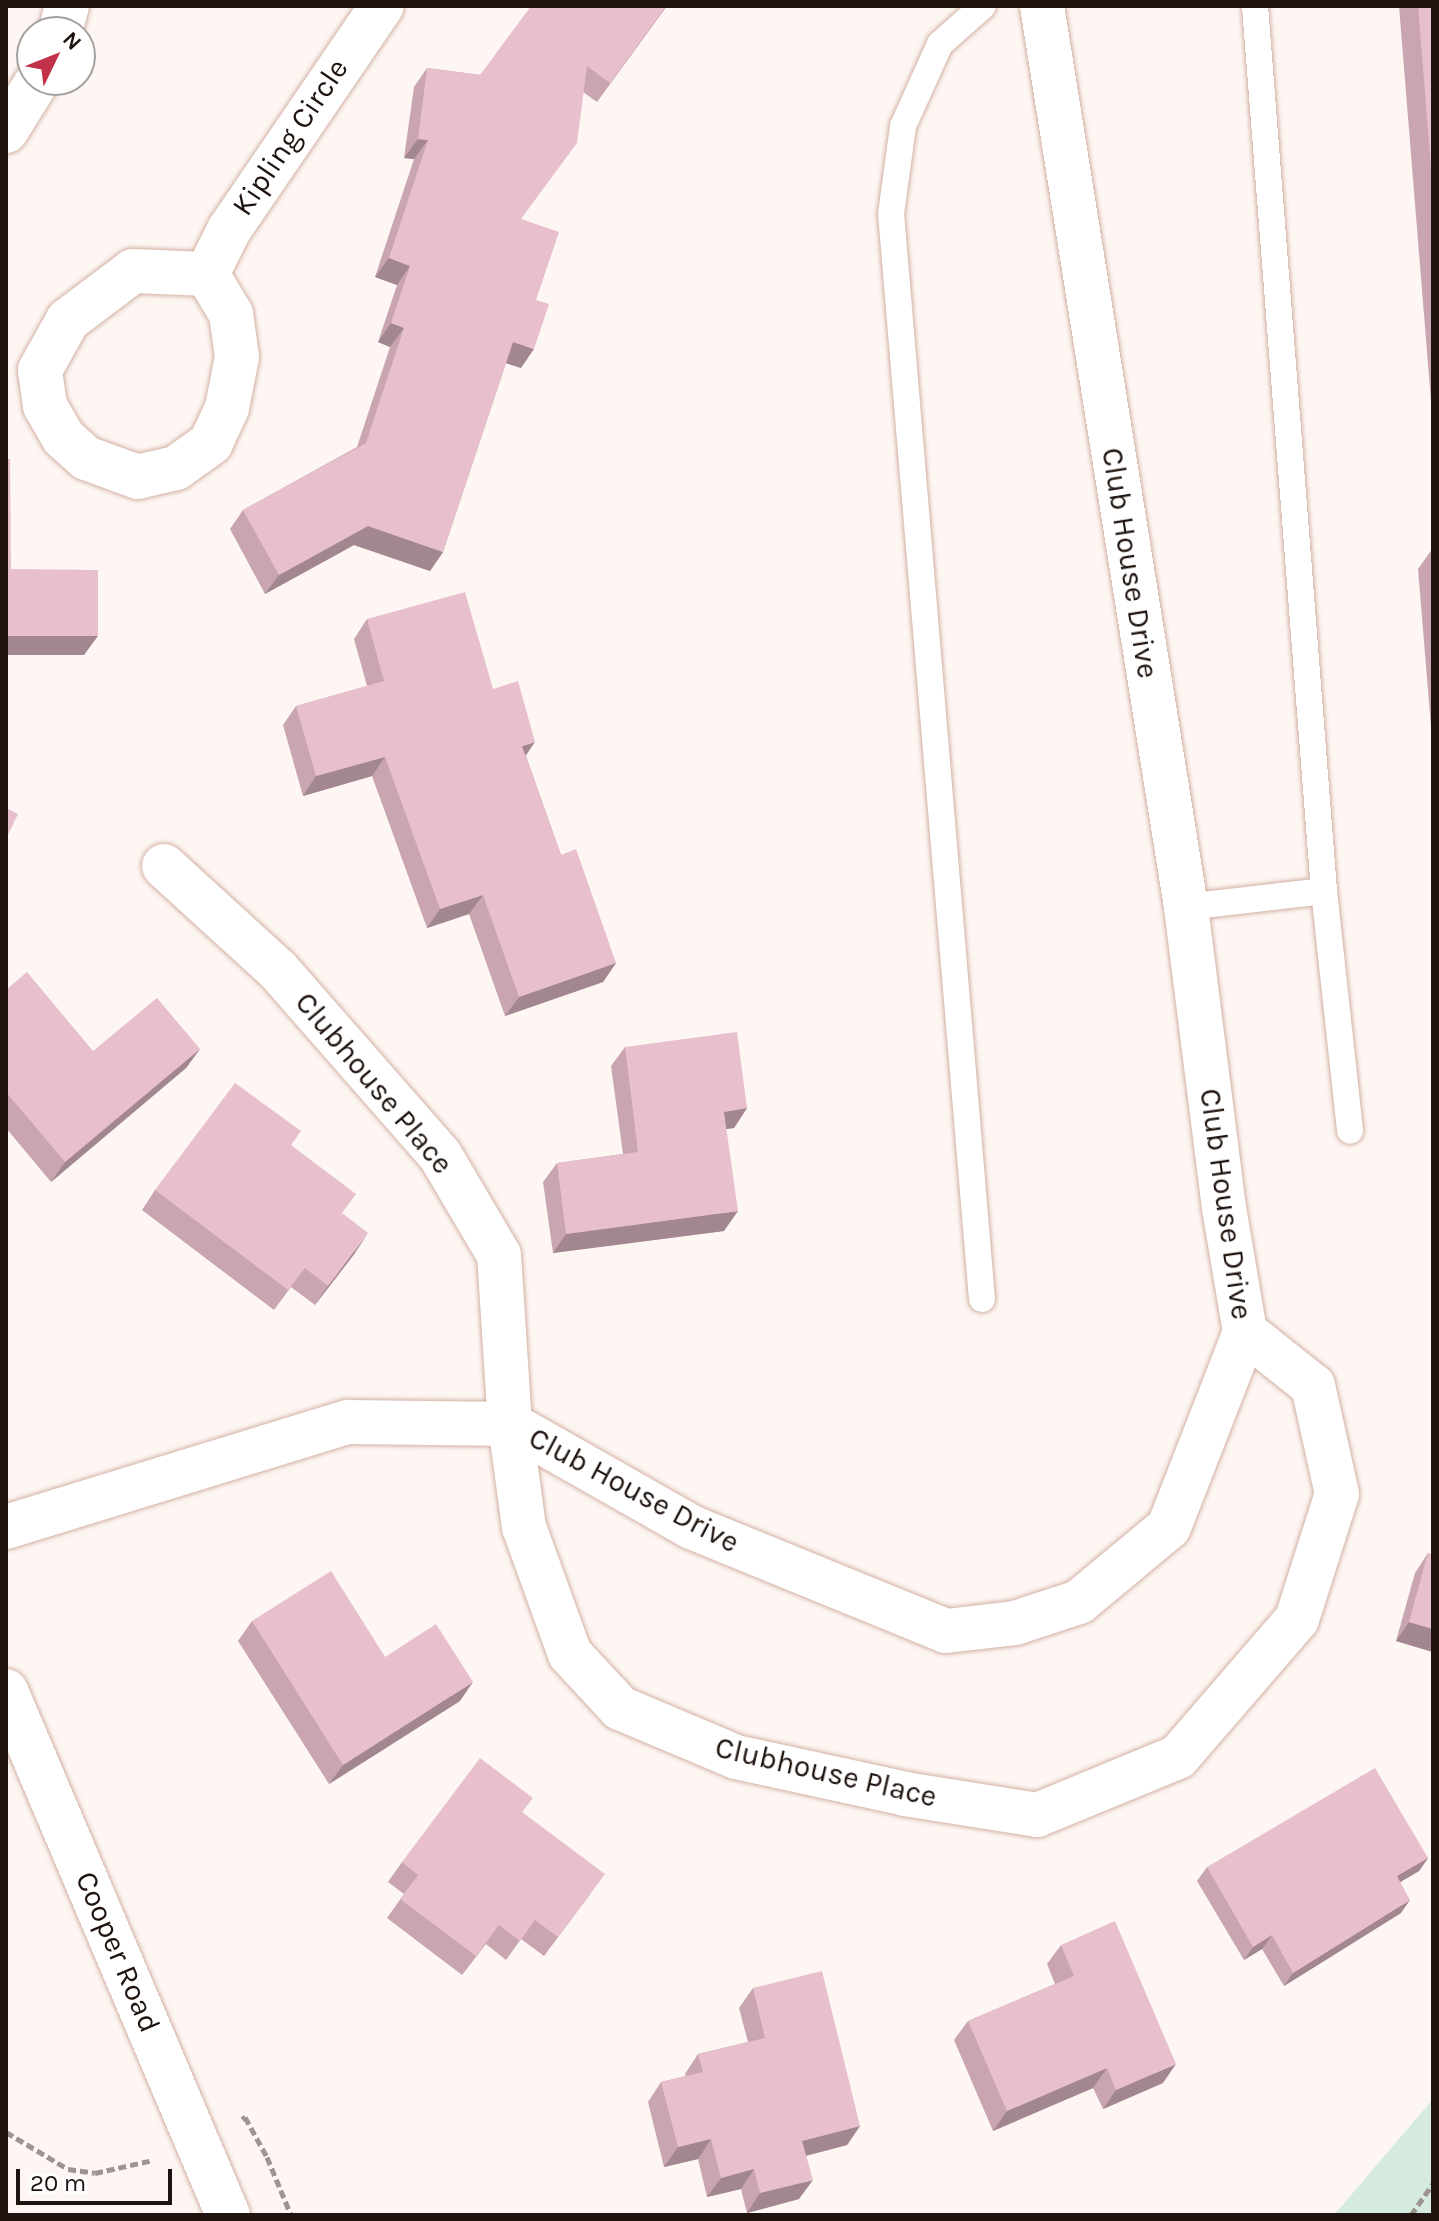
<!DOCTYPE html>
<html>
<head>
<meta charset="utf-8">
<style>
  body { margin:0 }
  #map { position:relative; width:1439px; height:2221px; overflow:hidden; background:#fdf6f3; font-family:Karla,sans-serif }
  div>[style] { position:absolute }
  .green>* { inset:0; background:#d4ebde }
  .path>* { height:5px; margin-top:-2.5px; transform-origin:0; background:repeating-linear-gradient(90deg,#9e9591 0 8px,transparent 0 12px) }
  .roads { filter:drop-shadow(0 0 2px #d2b1a3) drop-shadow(0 0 2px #d2b1a3) }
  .service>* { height:26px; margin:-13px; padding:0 13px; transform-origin:13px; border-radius:13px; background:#fff }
  .minor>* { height:44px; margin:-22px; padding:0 22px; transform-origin:22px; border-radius:22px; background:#fff }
  .tertiary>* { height:44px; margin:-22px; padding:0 22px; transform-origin:22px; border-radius:22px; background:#fff }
  .wall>* { inset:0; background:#c8a5b0 }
  .shaded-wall>* { inset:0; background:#a28690 }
  .building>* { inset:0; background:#e8c0cd }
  span { translate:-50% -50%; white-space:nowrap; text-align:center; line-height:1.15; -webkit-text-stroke:7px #fff; paint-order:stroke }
  .street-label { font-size:30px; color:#1e130e }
  .frame { position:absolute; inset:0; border:8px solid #1e130e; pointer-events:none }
  .north { position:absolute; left:16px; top:16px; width:80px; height:80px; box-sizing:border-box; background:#fff; border:2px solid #a5a19f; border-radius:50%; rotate:47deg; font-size:22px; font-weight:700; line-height:32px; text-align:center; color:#1e130e }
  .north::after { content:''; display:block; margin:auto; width:28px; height:36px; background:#c13149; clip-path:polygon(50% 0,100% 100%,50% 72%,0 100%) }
  .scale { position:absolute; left:16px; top:2169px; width:156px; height:36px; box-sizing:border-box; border:4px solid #1e130e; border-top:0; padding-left:10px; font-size:24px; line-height:28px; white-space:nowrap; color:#1e130e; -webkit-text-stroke:6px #fff; paint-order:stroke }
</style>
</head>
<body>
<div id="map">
  <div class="green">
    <div style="clip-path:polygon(1433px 2099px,1433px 2215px,1334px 2215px)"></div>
  </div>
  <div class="path">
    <div style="left:242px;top:2119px;width:4px;rotate:-34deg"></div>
    <div style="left:245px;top:2117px;width:46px;rotate:61.2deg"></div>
    <div style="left:267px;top:2157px;width:63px;rotate:67.5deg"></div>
    <div style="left:6px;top:2132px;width:72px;rotate:30.8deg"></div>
    <div style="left:68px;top:2169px;width:27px;rotate:8deg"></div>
    <div style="left:95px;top:2173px;width:59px;rotate:-12.6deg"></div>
    <div style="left:1411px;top:2215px;width:38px;rotate:-55deg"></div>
  </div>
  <div class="roads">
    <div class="service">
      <div style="left:1255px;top:6px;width:888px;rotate:85.54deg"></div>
      <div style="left:1324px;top:891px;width:241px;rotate:83.8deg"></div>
      <div style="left:1186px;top:907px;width:139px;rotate:-6.6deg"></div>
      <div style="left:982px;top:1299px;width:1089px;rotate:-94.79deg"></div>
      <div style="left:891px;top:214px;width:89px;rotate:-82.2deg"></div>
      <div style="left:903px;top:126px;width:90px;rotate:-65.7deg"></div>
      <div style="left:940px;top:44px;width:57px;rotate:-41.5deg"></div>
    </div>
    <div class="minor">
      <div style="left:133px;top:271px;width:74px;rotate:2.3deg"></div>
      <div style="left:207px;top:274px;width:47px;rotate:59deg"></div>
      <div style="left:231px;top:314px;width:43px;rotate:82.1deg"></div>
      <div style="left:237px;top:357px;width:52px;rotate:101.1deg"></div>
      <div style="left:227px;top:408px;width:38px;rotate:115deg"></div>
      <div style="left:211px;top:443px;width:43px;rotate:144.5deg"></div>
      <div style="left:176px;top:468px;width:39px;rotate:167deg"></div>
      <div style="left:138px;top:477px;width:55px;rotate:-159.9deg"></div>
      <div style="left:86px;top:458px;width:31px;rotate:-138deg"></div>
      <div style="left:63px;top:437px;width:36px;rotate:-120deg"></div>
      <div style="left:45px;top:406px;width:36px;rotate:-98deg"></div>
      <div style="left:40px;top:370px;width:57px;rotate:-60.8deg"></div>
      <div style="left:68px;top:320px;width:81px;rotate:-37deg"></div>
      <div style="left:207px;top:274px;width:49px;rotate:-63.4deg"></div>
      <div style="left:229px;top:230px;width:271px;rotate:-55.7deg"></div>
      <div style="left:164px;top:866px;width:154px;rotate:42.4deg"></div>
      <div style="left:278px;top:970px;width:246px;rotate:48.8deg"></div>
      <div style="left:440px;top:1155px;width:116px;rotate:59.5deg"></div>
      <div style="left:499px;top:1255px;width:169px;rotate:86.3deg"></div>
      <div style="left:510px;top:1424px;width:104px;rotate:82.3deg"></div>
      <div style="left:524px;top:1527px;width:135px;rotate:70.1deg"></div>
      <div style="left:570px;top:1654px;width:74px;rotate:47.2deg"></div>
      <div style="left:620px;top:1708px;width:126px;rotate:22.9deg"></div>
      <div style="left:736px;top:1757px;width:173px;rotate:12.3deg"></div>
      <div style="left:905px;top:1794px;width:134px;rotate:9deg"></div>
      <div style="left:1037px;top:1815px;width:152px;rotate:-22.4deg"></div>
      <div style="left:1178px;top:1757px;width:182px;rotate:-49.2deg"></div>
      <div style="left:1297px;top:1619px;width:131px;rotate:-72.3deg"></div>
      <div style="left:1337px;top:1494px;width:111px;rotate:-102.5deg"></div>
      <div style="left:1313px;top:1386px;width:87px;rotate:-141.5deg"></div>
      <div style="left:6px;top:1527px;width:358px;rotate:-17.1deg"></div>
      <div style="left:348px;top:1422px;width:162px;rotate:0.7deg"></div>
      <div style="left:510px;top:1424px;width:208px;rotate:29.6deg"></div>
      <div style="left:691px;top:1527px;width:275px;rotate:22.2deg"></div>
      <div style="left:946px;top:1631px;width:69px;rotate:-6.6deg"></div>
      <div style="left:1015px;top:1623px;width:67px;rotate:-18.2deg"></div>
      <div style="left:1079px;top:1602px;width:117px;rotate:-39.8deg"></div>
      <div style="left:1169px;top:1527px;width:209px;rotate:-68.7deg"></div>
      <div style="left:1245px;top:1332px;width:126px;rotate:-99.6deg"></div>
      <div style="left:1224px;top:1208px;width:303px;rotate:-97.2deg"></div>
      <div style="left:1186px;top:907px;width:912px;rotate:-99.08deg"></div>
    </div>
    <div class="tertiary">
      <div style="left:60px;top:32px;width:27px;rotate:-75deg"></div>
      <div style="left:6px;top:131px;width:60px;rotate:-57.9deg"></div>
      <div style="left:6px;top:1691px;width:569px;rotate:67.04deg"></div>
    </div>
  </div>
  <div class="wall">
    <div style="clip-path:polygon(667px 6px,597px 102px,583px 92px,521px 219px,536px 300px,521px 368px,506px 363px,443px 552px,430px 571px,354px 545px,265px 594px,230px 529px,243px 510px,357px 447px,390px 347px,378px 342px,397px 285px,375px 277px,414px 159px,404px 158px,414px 87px,427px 68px,480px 75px)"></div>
    <div style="clip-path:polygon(1399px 6px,1433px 6px,1433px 426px)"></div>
    <div style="clip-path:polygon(1433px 548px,1433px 751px,1418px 569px)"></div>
    <div style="clip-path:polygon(367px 619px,493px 689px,526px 756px,561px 855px,616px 963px,603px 982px,505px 1016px,469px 914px,427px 928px,372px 776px,303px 796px,283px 725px,296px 706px,367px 686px,354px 639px)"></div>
    <div style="clip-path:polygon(6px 990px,93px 1051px,200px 1049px,186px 1068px,51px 1182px,6px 1128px)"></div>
    <div style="clip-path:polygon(625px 1047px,747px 1108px,734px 1128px,726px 1129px,724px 1231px,553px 1253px,543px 1182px,557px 1163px,623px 1154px,611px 1066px)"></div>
    <div style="clip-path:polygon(291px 1145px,342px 1214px,355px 1253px,315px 1305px,291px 1287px,274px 1310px,142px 1210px,155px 1190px)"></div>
    <div style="clip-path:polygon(1428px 1553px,1433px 1555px,1433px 1652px,1396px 1641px,1415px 1573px)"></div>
    <div style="clip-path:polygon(252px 1621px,385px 1657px,460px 1701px,329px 1784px,238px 1641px)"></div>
    <div style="clip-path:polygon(522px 1812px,591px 1893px,544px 1956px,521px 1939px,506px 1960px,486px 1944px,462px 1975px,387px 1918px,404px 1894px,388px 1882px,402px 1862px)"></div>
    <div style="clip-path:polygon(1428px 1858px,1419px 1871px,1400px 1882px,1401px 1913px,1284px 1986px,1262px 1949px,1244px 1960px,1197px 1881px,1207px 1867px)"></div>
    <div style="clip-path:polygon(1061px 1945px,1163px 2083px,1103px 2109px,1093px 2088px,993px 2131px,954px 2040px,968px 2021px,1055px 1984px,1047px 1964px)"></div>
    <div style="clip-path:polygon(753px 1988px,860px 2126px,847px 2145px,806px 2156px,799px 2199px,747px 2213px,741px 2189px,707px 2197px,698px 2159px,664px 2167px,648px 2102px,661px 2082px,686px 2076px,685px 2074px,698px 2054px,748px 2042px,739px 2008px)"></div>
  </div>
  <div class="shaded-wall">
    <div style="clip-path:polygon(418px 139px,428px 140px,414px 159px,404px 158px)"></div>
    <div style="clip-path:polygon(389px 258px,410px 266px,397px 285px,375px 277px)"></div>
    <div style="clip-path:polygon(391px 323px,404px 328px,390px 347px,378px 342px)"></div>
    <div style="clip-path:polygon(513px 342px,534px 349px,521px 368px,499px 361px)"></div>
    <div style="clip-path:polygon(368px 526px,443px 552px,430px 571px,354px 545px,265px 594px,279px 575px)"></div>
    <div style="clip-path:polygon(6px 636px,98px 636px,84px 655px,6px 655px)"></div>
    <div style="clip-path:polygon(535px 742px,522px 761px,522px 746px)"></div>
    <div style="clip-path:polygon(385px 757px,372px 776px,303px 796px,316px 776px)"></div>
    <div style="clip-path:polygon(483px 895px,469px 914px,427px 928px,440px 909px)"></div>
    <div style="clip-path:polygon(616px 963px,603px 982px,505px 1016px,519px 997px)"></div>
    <div style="clip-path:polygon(200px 1049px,186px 1068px,51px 1182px,65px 1162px)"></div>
    <div style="clip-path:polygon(747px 1108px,734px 1128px,711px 1131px,724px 1112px)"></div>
    <div style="clip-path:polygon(738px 1211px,724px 1231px,553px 1253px,566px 1234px)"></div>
    <div style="clip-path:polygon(368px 1233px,355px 1253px,315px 1305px,328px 1286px)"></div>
    <div style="clip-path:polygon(1409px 1622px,1433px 1629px,1433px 1652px,1396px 1641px)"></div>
    <div style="clip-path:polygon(473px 1682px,460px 1701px,329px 1784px,343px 1765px)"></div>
    <div style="clip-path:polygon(1428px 1858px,1419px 1871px,1387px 1890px,1397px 1876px)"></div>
    <div style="clip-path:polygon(1410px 1900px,1401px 1913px,1284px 1986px,1293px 1973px)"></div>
    <div style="clip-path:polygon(1272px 1935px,1262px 1949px,1244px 1960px,1253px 1947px)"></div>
    <div style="clip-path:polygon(1176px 2064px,1163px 2083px,1103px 2109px,1116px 2090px)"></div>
    <div style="clip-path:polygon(1107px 2068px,1093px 2088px,993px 2131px,1007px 2111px)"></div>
    <div style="clip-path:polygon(860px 2126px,847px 2145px,789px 2160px,802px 2141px)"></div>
    <div style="clip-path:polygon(711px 2139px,698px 2159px,664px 2167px,678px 2147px)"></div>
    <div style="clip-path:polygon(754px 2169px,741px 2189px,707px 2197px,721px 2178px)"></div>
    <div style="clip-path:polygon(813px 2180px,799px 2199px,747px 2213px,760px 2193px)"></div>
  </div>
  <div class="building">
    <div style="clip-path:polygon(531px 6px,666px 6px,610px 83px,587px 66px,577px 143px,521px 219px,559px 232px,536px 300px,549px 304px,534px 349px,513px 342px,443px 552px,368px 526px,279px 575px,243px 510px,366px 443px,404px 328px,391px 323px,410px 266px,389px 258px,428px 140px,418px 139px,427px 68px,480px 75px)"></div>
    <div style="clip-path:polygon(1418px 6px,1433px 6px,1433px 192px)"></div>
    <div style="clip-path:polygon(6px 459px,10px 459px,11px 569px,98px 570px,98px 636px,6px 636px)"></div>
    <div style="clip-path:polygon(465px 592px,493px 689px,518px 681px,535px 742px,522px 746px,561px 855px,576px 849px,616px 963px,519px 997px,483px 895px,440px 909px,385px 757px,316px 776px,296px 706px,384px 681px,367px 619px)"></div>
    <div style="clip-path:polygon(6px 808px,18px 814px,6px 839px)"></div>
    <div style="clip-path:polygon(27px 972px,93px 1051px,157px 998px,200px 1049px,65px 1162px,6px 1092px,6px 990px)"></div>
    <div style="clip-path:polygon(737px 1032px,747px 1108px,724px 1112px,738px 1211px,566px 1234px,557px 1163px,638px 1152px,625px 1047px)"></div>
    <div style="clip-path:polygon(235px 1083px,301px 1131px,291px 1145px,356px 1194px,342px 1213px,368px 1233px,328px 1286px,305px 1268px,288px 1290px,155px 1190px)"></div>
    <div style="clip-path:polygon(1428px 1553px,1433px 1555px,1433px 1629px,1409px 1622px)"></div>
    <div style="clip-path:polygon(331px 1571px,385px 1657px,436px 1624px,473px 1682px,343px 1765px,252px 1621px)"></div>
    <div style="clip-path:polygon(480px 1758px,533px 1798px,522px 1812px,605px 1874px,558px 1937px,535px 1920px,520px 1941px,499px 1925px,476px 1956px,400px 1899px,418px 1875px,402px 1862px)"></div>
    <div style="clip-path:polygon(1375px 1768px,1428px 1858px,1397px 1876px,1410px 1900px,1293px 1973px,1272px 1935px,1253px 1947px,1207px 1867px)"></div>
    <div style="clip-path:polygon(1115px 1921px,1176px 2064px,1116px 2090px,1107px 2068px,1007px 2111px,968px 2021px,1074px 1976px,1061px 1945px)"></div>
    <div style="clip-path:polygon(822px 1971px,860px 2126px,802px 2141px,813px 2180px,760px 2193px,754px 2169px,721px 2178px,711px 2139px,678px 2147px,661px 2082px,703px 2072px,698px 2054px,765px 2038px,753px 1988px)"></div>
  </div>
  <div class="street-label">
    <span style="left:290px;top:137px;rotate:-56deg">Kipling Circle</span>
    <span style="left:1130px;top:563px;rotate:81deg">Club House Drive</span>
    <span style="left:374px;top:1083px;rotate:50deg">Clubhouse Place</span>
    <span style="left:1226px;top:1204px;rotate:82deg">Club House Drive</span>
    <span style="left:634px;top:1490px;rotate:28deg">Club House Drive</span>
    <span style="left:826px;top:1772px;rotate:13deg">Clubhouse Place</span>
    <span style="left:118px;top:1952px;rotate:67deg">Cooper Road</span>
  </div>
  <div class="frame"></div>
  <div class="north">N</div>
  <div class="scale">20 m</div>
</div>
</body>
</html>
